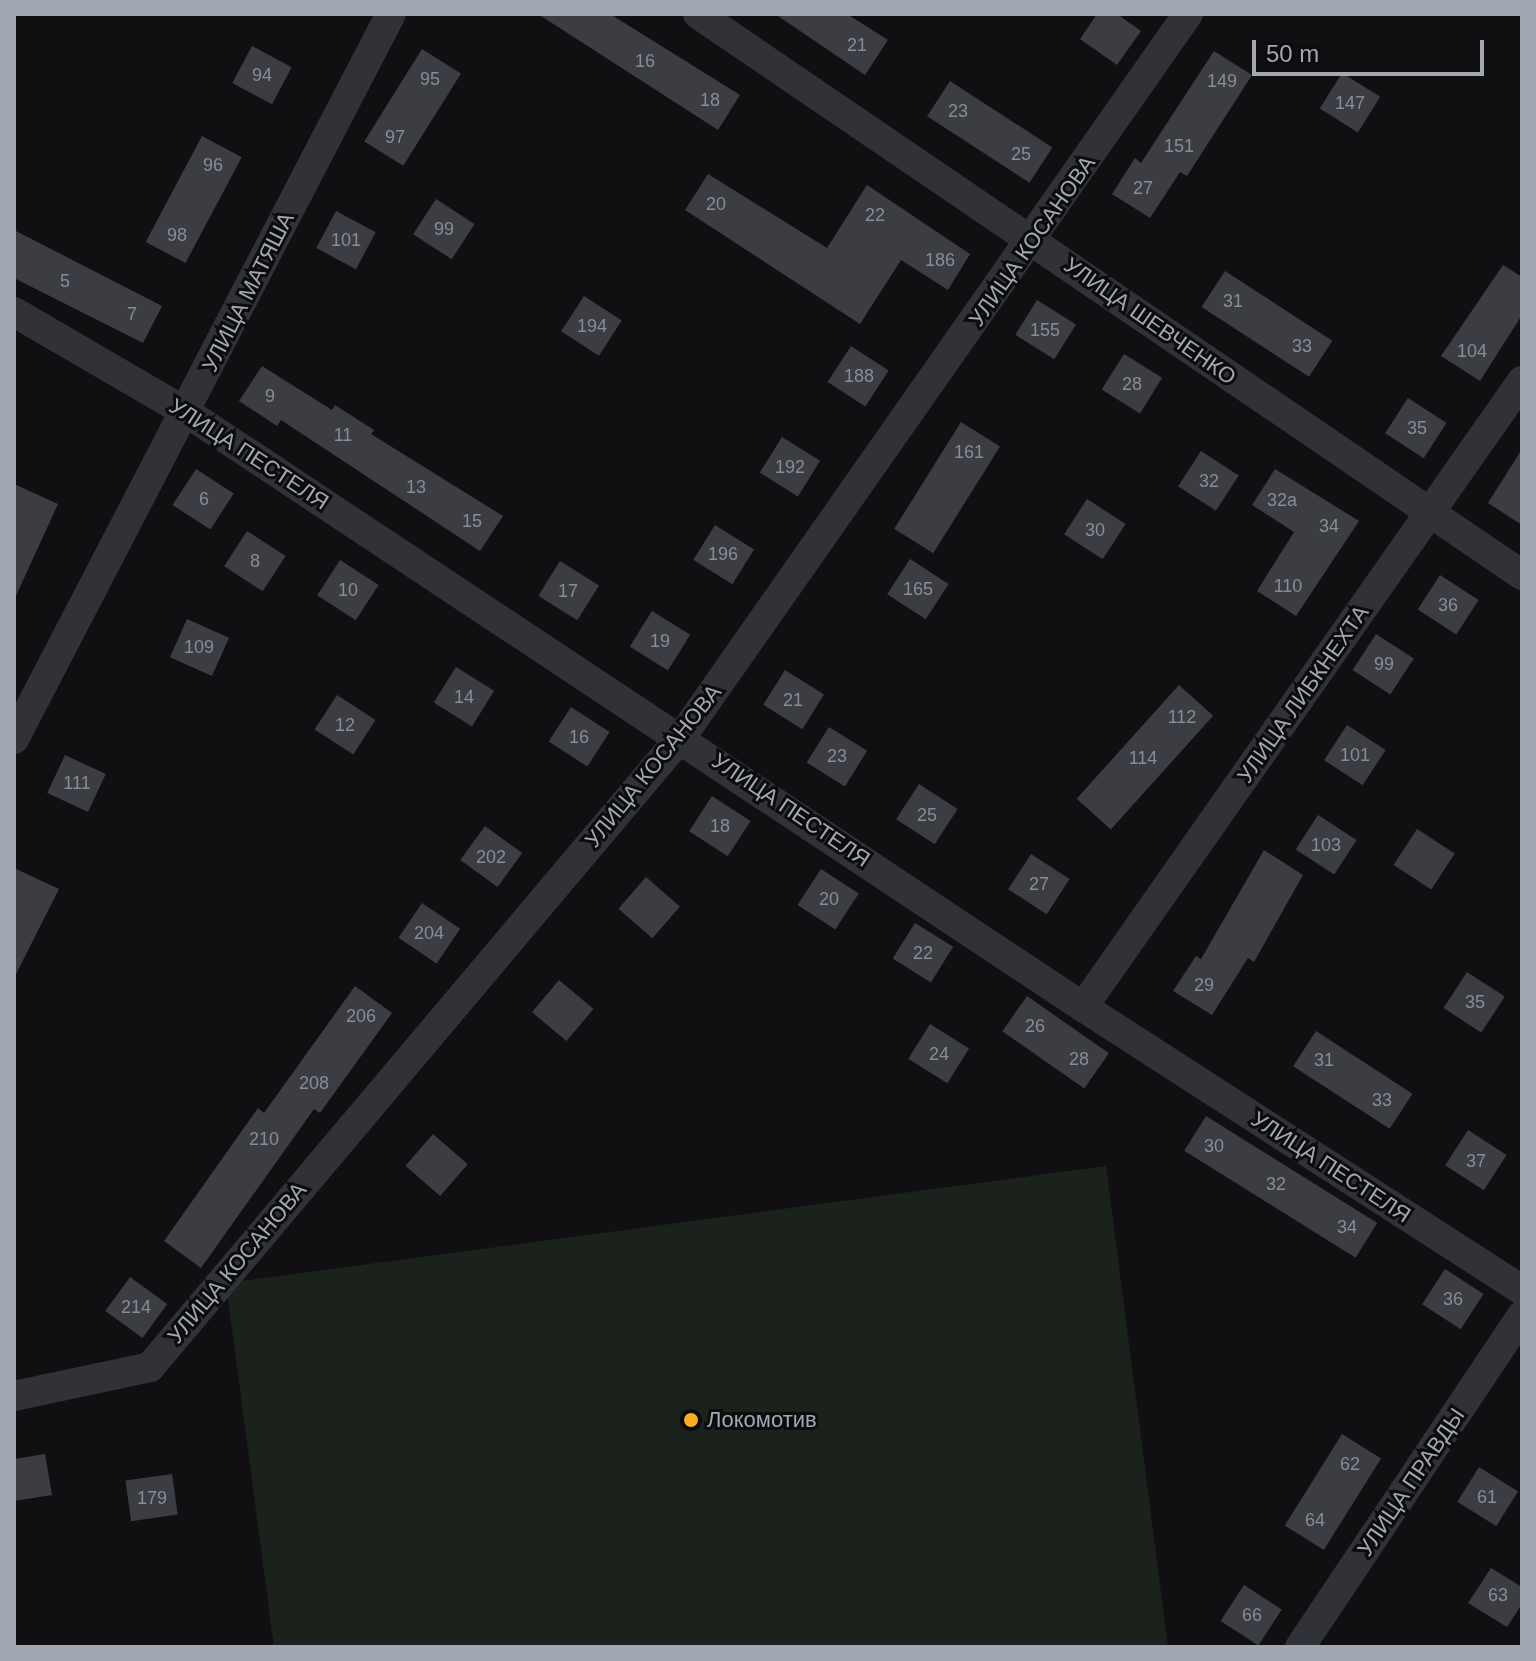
<!DOCTYPE html>
<html>
<head>
<meta charset="utf-8">
<style>
  body { margin:0 }
  #map { position:relative; width:1536px; height:1661px; overflow:hidden; background:#101012; font-family:Helvetica,sans-serif }
  div>[style] { position:absolute }
  .green>* { inset:0; background:#1b221c }
  .building>* { inset:0; background:#3c3d42; transform-origin:0 0 }
  .minor>* { height:30px; margin:-15px; padding:0 15px; transform-origin:15px; border-radius:15px; background:#313237 }
  .dots>* { width:22px; height:22px; translate:-50% -50%; box-sizing:border-box; border:4px solid #0c0c0d; border-radius:50% }
  span { translate:-50% -50%; white-space:nowrap; text-align:center; line-height:1.15; -webkit-text-stroke:6px #0c0c0d; paint-order:stroke }
  .number-label { font-size:18px; color:#888c97 }
  .number-label span { -webkit-text-stroke-width:0 }
  .street-label { font-size:22px; color:#a1a7b3 }
  .poi-label { font-size:22px; color:#a1a7b3 }
  .left { translate:0 -50%; text-align:left }
  .frame { position:absolute; inset:0; border:16px solid #a1a7b3; pointer-events:none }
  .scale { position:absolute; left:1252px; top:40px; width:232px; height:36px; box-sizing:border-box; border:4px solid #a1a7b3; border-top:0; padding-left:10px; font-size:24px; line-height:28px; white-space:nowrap; color:#a1a7b3; -webkit-text-stroke:6px #0c0c0d; paint-order:stroke }
</style>
</head>
<body>
<div id="map">
  <div class="green">
    <div style="clip-path:polygon(1106px 1166px,1168px 1647px,274px 1647px,226px 1283px)"></div>
  </div>
  <div class="building">
    <div style="clip-path:polygon(538px 14px,610px 14px,740px 95px,718px 130px)"></div>
    <div style="clip-path:polygon(775px 14px,847px 14px,888px 40px,865px 75px)"></div>
    <div style="clip-path:polygon(1097px 14px,1117px 14px,1141px 31px,1117px 65px,1080px 39px)"></div>
    <div style="left:252px;top:46px;width:45px;height:42px;rotate:28deg"></div>
    <div style="left:422px;top:49px;width:46px;height:109px;rotate:32deg"></div>
    <div style="clip-path:polygon(1214px 51px,1252px 75px,1187px 176px,1180px 172px,1150px 218px,1112px 194px,1135px 158px,1141px 163px)"></div>
    <div style="left:1342px;top:73px;width:45px;height:42px;rotate:32deg"></div>
    <div style="left:950px;top:81px;width:122px;height:42px;rotate:33deg"></div>
    <div style="left:202px;top:136px;width:45px;height:120px;rotate:28deg"></div>
    <div style="clip-path:polygon(708px 174px,827px 248px,867px 185px,970px 254px,948px 290px,901px 260px,860px 324px,685px 210px)"></div>
    <div style="left:436px;top:199px;width:46px;height:42px;rotate:33deg"></div>
    <div style="left:336px;top:211px;width:45px;height:42px;rotate:28deg"></div>
    <div style="clip-path:polygon(14px 230px,162px 306px,143px 343px,14px 278px)"></div>
    <div style="clip-path:polygon(1503px 265px,1522px 277px,1522px 315px,1480px 381px,1441px 356px)"></div>
    <div style="left:1225px;top:271px;width:128px;height:43px;rotate:33deg"></div>
    <div style="left:584px;top:296px;width:45px;height:42px;rotate:33deg"></div>
    <div style="left:1037px;top:300px;width:46px;height:41px;rotate:32deg"></div>
    <div style="left:851px;top:346px;width:45px;height:43px;rotate:33deg"></div>
    <div style="left:1124px;top:354px;width:45px;height:42px;rotate:32deg"></div>
    <div style="clip-path:polygon(262px 366px,332px 410px,335px 405px,374px 430px,371px 434px,503px 516px,480px 551px,281px 420px,277px 426px,239px 401px)"></div>
    <div style="left:1408px;top:398px;width:46px;height:42px;rotate:33deg"></div>
    <div style="left:961px;top:422px;width:46px;height:126px;rotate:32deg"></div>
    <div style="left:782px;top:437px;width:45px;height:42px;rotate:32deg"></div>
    <div style="clip-path:polygon(1522px 449px,1522px 525px,1488px 503px)"></div>
    <div style="left:1201px;top:451px;width:45px;height:42px;rotate:33deg"></div>
    <div style="left:196px;top:469px;width:45px;height:43px;rotate:33deg"></div>
    <div style="clip-path:polygon(1275px 469px,1359px 521px,1296px 616px,1257px 591px,1294px 532px,1252px 505px)"></div>
    <div style="clip-path:polygon(14px 484px,58px 504px,14px 600px)"></div>
    <div style="left:1087px;top:499px;width:46px;height:42px;rotate:33deg"></div>
    <div style="left:715px;top:525px;width:46px;height:41px;rotate:32deg"></div>
    <div style="left:247px;top:531px;width:46px;height:42px;rotate:33deg"></div>
    <div style="left:910px;top:559px;width:46px;height:42px;rotate:33deg"></div>
    <div style="left:340px;top:560px;width:46px;height:42px;rotate:33deg"></div>
    <div style="left:560px;top:561px;width:46px;height:41px;rotate:32deg"></div>
    <div style="left:1440px;top:575px;width:46px;height:41px;rotate:33deg"></div>
    <div style="left:652px;top:611px;width:45px;height:42px;rotate:32deg"></div>
    <div style="left:187px;top:619px;width:46px;height:42px;rotate:24deg"></div>
    <div style="left:1376px;top:634px;width:45px;height:43px;rotate:33deg"></div>
    <div style="left:456px;top:667px;width:45px;height:42px;rotate:32deg"></div>
    <div style="left:785px;top:670px;width:46px;height:41px;rotate:32deg"></div>
    <div style="left:1179px;top:685px;width:46px;height:153px;rotate:42deg"></div>
    <div style="left:337px;top:695px;width:46px;height:41px;rotate:33deg"></div>
    <div style="left:571px;top:707px;width:46px;height:41px;rotate:33deg"></div>
    <div style="left:1347px;top:725px;width:46px;height:42px;rotate:33deg"></div>
    <div style="left:829px;top:727px;width:45px;height:42px;rotate:32deg"></div>
    <div style="left:65px;top:755px;width:45px;height:42px;rotate:25deg"></div>
    <div style="left:919px;top:784px;width:46px;height:42px;rotate:33deg"></div>
    <div style="left:712px;top:796px;width:46px;height:42px;rotate:33deg"></div>
    <div style="left:1318px;top:815px;width:46px;height:41px;rotate:33deg"></div>
    <div style="left:485px;top:826px;width:46px;height:42px;rotate:36deg"></div>
    <div style="left:1417px;top:829px;width:45px;height:43px;rotate:33deg"></div>
    <div style="clip-path:polygon(1264px 850px,1303px 875px,1254px 962px,1248px 958px,1212px 1015px,1173px 991px,1196px 956px,1201px 959px)"></div>
    <div style="left:1031px;top:854px;width:46px;height:42px;rotate:33deg"></div>
    <div style="clip-path:polygon(14px 868px,59px 889px,14px 978px)"></div>
    <div style="left:821px;top:869px;width:45px;height:43px;rotate:33deg"></div>
    <div style="left:646px;top:877px;width:45px;height:42px;rotate:41deg"></div>
    <div style="left:422px;top:903px;width:46px;height:42px;rotate:34deg"></div>
    <div style="left:915px;top:923px;width:45px;height:42px;rotate:32deg"></div>
    <div style="left:1467px;top:972px;width:45px;height:43px;rotate:33deg"></div>
    <div style="left:559px;top:980px;width:45px;height:42px;rotate:40deg"></div>
    <div style="clip-path:polygon(355px 986px,392px 1013px,320px 1113px,314px 1109px,201px 1268px,164px 1241px,258px 1108px,264px 1113px)"></div>
    <div style="left:1027px;top:996px;width:100px;height:43px;rotate:35deg"></div>
    <div style="left:930px;top:1024px;width:46px;height:41px;rotate:32deg"></div>
    <div style="left:1316px;top:1031px;width:115px;height:42px;rotate:33deg"></div>
    <div style="left:1206px;top:1116px;width:202px;height:41px;rotate:32deg"></div>
    <div style="left:1468px;top:1130px;width:46px;height:42px;rotate:33deg"></div>
    <div style="left:433px;top:1134px;width:46px;height:42px;rotate:41deg"></div>
    <div style="left:1445px;top:1269px;width:46px;height:42px;rotate:33deg"></div>
    <div style="left:130px;top:1277px;width:46px;height:42px;rotate:36deg"></div>
    <div style="left:1342px;top:1434px;width:46px;height:108px;rotate:32deg"></div>
    <div style="clip-path:polygon(45px 1454px,52px 1495px,14px 1501px,14px 1459px)"></div>
    <div style="left:1479px;top:1467px;width:46px;height:41px;rotate:32deg"></div>
    <div style="left:172px;top:1474px;width:41px;height:47px;rotate:82deg"></div>
    <div style="clip-path:polygon(1491px 1568px,1522px 1587px,1522px 1604px,1507px 1627px,1468px 1603px)"></div>
    <div style="left:1244px;top:1585px;width:45px;height:43px;rotate:33deg"></div>
  </div>
  <div class="minor">
    <div style="left:698px;top:14px;width:997px;rotate:34.25deg"></div>
    <div style="left:14px;top:312px;width:199px;rotate:30.2deg"></div>
    <div style="left:186px;top:412px;width:1076px;rotate:33.56deg"></div>
    <div style="left:1083px;top:1007px;width:522px;rotate:32.81deg"></div>
    <div style="left:14px;top:739px;width:817px;rotate:-62.53deg"></div>
    <div style="left:1083px;top:1007px;width:765px;rotate:-54.96deg"></div>
    <div style="left:14px;top:1396px;width:139px;rotate:-12deg"></div>
    <div style="left:150px;top:1367px;width:825px;rotate:-49.87deg"></div>
    <div style="left:682px;top:736px;width:882px;rotate:-54.98deg"></div>
    <div style="left:1300px;top:1647px;width:399px;rotate:-56.2deg"></div>
  </div>
  <div class="dots">
    <div style="left:691px;top:1420px;background:#f7ae23"></div>
  </div>
  <div class="number-label">
    <span style="left:857px;top:45px">21</span>
    <span style="left:645px;top:61px">16</span>
    <span style="left:262px;top:75px">94</span>
    <span style="left:430px;top:79px">95</span>
    <span style="left:1222px;top:81px">149</span>
    <span style="left:710px;top:100px">18</span>
    <span style="left:1350px;top:103px">147</span>
    <span style="left:958px;top:111px">23</span>
    <span style="left:395px;top:137px">97</span>
    <span style="left:1179px;top:146px">151</span>
    <span style="left:1021px;top:154px">25</span>
    <span style="left:213px;top:165px">96</span>
    <span style="left:1143px;top:188px">27</span>
    <span style="left:716px;top:204px">20</span>
    <span style="left:875px;top:215px">22</span>
    <span style="left:444px;top:229px">99</span>
    <span style="left:177px;top:235px">98</span>
    <span style="left:346px;top:240px">101</span>
    <span style="left:940px;top:260px">186</span>
    <span style="left:65px;top:281px">5</span>
    <span style="left:1233px;top:301px">31</span>
    <span style="left:132px;top:314px">7</span>
    <span style="left:592px;top:326px">194</span>
    <span style="left:1045px;top:330px">155</span>
    <span style="left:1302px;top:346px">33</span>
    <span style="left:1472px;top:351px">104</span>
    <span style="left:859px;top:376px">188</span>
    <span style="left:1132px;top:384px">28</span>
    <span style="left:270px;top:396px">9</span>
    <span style="left:1417px;top:428px">35</span>
    <span style="left:343px;top:435px">11</span>
    <span style="left:969px;top:452px">161</span>
    <span style="left:790px;top:467px">192</span>
    <span style="left:1209px;top:481px">32</span>
    <span style="left:416px;top:487px">13</span>
    <span style="left:204px;top:499px">6</span>
    <span style="left:1282px;top:500px">32а</span>
    <span style="left:472px;top:521px">15</span>
    <span style="left:1329px;top:526px">34</span>
    <span style="left:1095px;top:530px">30</span>
    <span style="left:723px;top:554px">196</span>
    <span style="left:255px;top:561px">8</span>
    <span style="left:1288px;top:586px">110</span>
    <span style="left:918px;top:589px">165</span>
    <span style="left:348px;top:590px">10</span>
    <span style="left:568px;top:591px">17</span>
    <span style="left:1448px;top:605px">36</span>
    <span style="left:660px;top:641px">19</span>
    <span style="left:199px;top:647px">109</span>
    <span style="left:1384px;top:664px">99</span>
    <span style="left:464px;top:697px">14</span>
    <span style="left:793px;top:700px">21</span>
    <span style="left:1182px;top:717px">112</span>
    <span style="left:345px;top:725px">12</span>
    <span style="left:579px;top:737px">16</span>
    <span style="left:1355px;top:755px">101</span>
    <span style="left:837px;top:756px">23</span>
    <span style="left:1143px;top:758px">114</span>
    <span style="left:77px;top:783px">111</span>
    <span style="left:927px;top:815px">25</span>
    <span style="left:720px;top:826px">18</span>
    <span style="left:1326px;top:845px">103</span>
    <span style="left:491px;top:857px">202</span>
    <span style="left:1039px;top:884px">27</span>
    <span style="left:829px;top:899px">20</span>
    <span style="left:429px;top:933px">204</span>
    <span style="left:923px;top:953px">22</span>
    <span style="left:1204px;top:985px">29</span>
    <span style="left:1475px;top:1002px">35</span>
    <span style="left:361px;top:1016px">206</span>
    <span style="left:1035px;top:1026px">26</span>
    <span style="left:939px;top:1054px">24</span>
    <span style="left:1079px;top:1059px">28</span>
    <span style="left:1324px;top:1060px">31</span>
    <span style="left:314px;top:1083px">208</span>
    <span style="left:1382px;top:1100px">33</span>
    <span style="left:264px;top:1139px">210</span>
    <span style="left:1214px;top:1146px">30</span>
    <span style="left:1476px;top:1161px">37</span>
    <span style="left:1276px;top:1184px">32</span>
    <span style="left:1347px;top:1227px">34</span>
    <span style="left:1453px;top:1299px">36</span>
    <span style="left:136px;top:1307px">214</span>
    <span style="left:1350px;top:1464px">62</span>
    <span style="left:1487px;top:1497px">61</span>
    <span style="left:152px;top:1498px">179</span>
    <span style="left:1315px;top:1520px">64</span>
    <span style="left:1498px;top:1595px">63</span>
    <span style="left:1252px;top:1615px">66</span>
  </div>
  <div class="street-label">
    <span style="left:1032px;top:241px;rotate:-55deg">УЛИЦА КОСАНОВА</span>
    <span style="left:248px;top:292px;rotate:-63deg">УЛИЦА МАТЯША</span>
    <span style="left:1150px;top:321px;rotate:35deg">УЛИЦА ШЕВЧЕНКО</span>
    <span style="left:249px;top:454px;rotate:33deg">УЛИЦА ПЕСТЕЛЯ</span>
    <span style="left:1303px;top:694px;rotate:-55deg">УЛИЦА ЛИБКНЕХТА</span>
    <span style="left:653px;top:766px;rotate:-51deg">УЛИЦА КОСАНОВА</span>
    <span style="left:791px;top:810px;rotate:34deg">УЛИЦА ПЕСТЕЛЯ</span>
    <span style="left:1331px;top:1167px;rotate:33deg">УЛИЦА ПЕСТЕЛЯ</span>
    <span style="left:237px;top:1263px;rotate:-50deg">УЛИЦА КОСАНОВА</span>
    <span style="left:1411px;top:1482px;rotate:-56deg">УЛИЦА ПРАВДЫ</span>
  </div>
  <div class="poi-label">
    <span class="left" style="left:707px;top:1420px">Локомотив</span>
  </div>
  <div class="frame"></div>
  <div class="scale">50 m</div>
</div>
</body>
</html>
